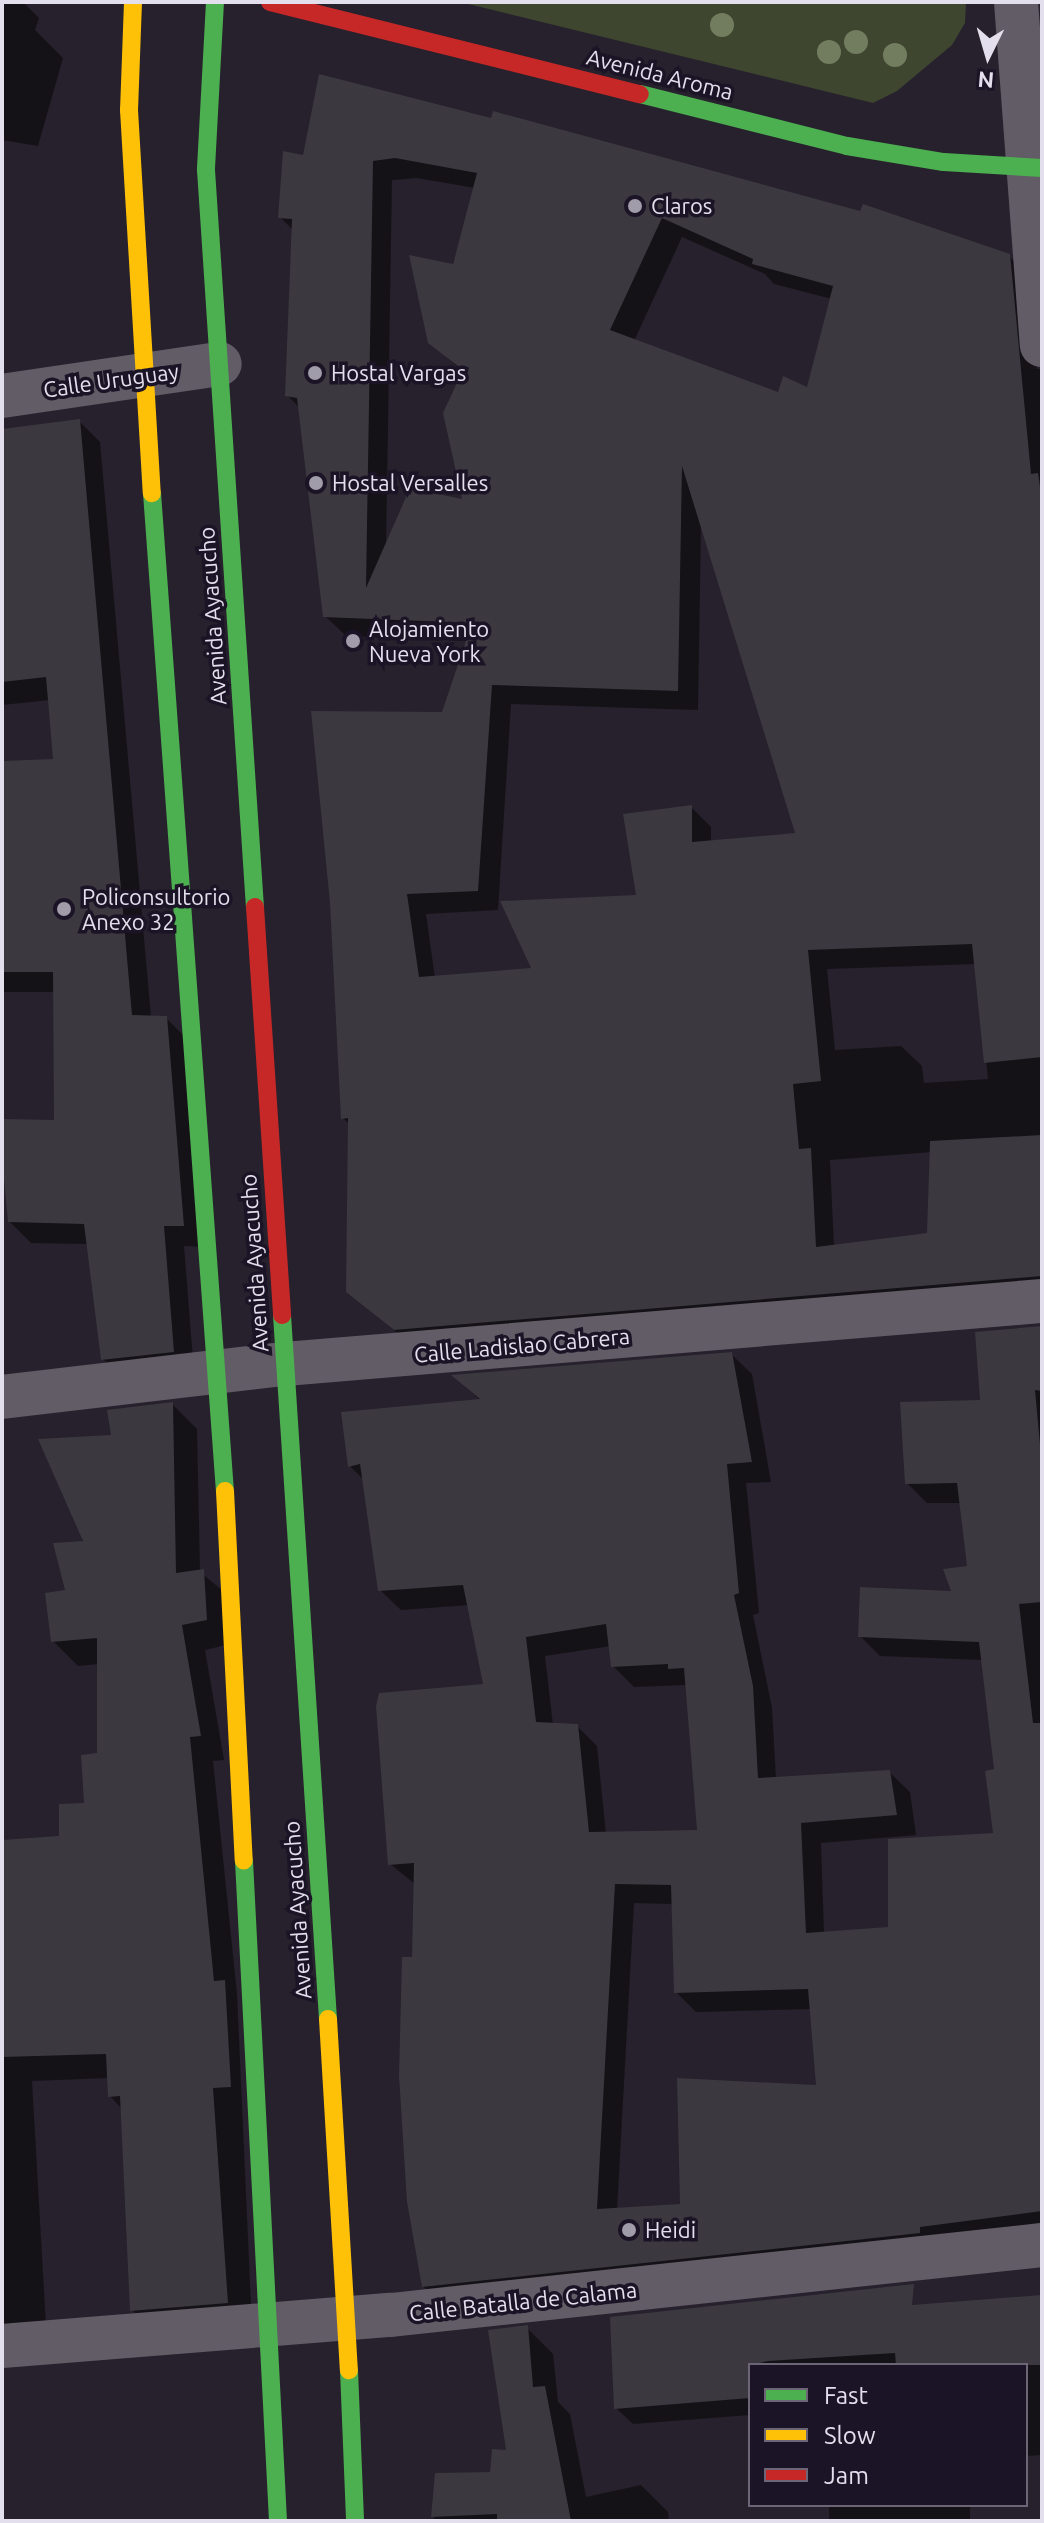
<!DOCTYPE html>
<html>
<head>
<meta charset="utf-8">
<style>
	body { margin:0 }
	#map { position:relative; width:1044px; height:2523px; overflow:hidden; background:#26212c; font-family:Ubuntu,sans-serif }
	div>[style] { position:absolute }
	.green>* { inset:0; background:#3e4630 }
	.shadow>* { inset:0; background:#0007; transform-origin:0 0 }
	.building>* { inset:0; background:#3b3840 }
	.street>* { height:44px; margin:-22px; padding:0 22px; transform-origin:22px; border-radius:22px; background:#615c66 }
	.fast>* { height:18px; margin:-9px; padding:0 9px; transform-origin:9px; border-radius:9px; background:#4caf50 }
	.slow>* { height:18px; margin:-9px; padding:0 9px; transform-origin:9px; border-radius:9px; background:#ffc107 }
	.jam>* { height:18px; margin:-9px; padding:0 9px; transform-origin:9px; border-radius:9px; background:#c62828 }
	.trees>* { width:24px; height:24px; margin:-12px; border-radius:50%; background:#727d5f }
	.dots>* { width:22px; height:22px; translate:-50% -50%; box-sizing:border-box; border:4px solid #1b1426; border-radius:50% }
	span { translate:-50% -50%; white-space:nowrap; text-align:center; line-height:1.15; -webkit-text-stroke:7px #1b1426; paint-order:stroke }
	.street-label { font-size:22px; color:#e3dfec }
	.poi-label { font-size:22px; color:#e3dfec }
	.left { translate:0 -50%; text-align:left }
	.frame { position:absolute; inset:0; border:4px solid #e3dfec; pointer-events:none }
	.legend { position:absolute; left:748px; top:2363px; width:280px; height:144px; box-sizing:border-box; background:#1b1426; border:2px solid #6b6575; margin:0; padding:10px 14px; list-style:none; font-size:24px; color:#e3dfec }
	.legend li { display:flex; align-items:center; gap:16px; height:40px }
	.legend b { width:40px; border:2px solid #6b6575 }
	.north { position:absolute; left:948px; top:16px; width:80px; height:80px; -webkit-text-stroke:6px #1b1426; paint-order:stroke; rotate:185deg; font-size:22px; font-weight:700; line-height:32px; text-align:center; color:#e3dfec }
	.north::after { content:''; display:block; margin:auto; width:28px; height:36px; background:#e3dfec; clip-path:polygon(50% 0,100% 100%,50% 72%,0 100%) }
</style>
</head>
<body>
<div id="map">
	<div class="green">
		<div style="clip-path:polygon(460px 2px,966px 2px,965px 23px,952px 45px,897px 91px,873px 103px)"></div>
	</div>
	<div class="shadow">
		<div style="clip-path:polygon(2px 2px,23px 2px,39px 18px,35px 30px,63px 58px,38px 146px,2px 140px)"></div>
		<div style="clip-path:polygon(evenodd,321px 77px,1009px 256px,1029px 276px,1037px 369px,1042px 369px,1042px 1297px,416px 1349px,348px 1291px,350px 1125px,343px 1118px,444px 714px,468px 641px,346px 636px,325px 616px,300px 408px,287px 395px,293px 230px,280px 217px,305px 158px,321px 77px,417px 178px,475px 188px,430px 342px,464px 373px,464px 501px,386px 547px,392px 180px,417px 178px,321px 77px,682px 237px,765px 274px,774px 284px,832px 299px,808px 390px,779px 394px,634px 341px,682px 237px,321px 77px,701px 523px,797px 835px,711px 842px,711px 827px,691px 807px,638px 896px,534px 970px,435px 978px,426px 914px,498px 910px,511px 704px,698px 710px,701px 523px,321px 77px,976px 964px,988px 1079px,924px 1083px,922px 1066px,901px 1046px,835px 1050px,827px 969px,976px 964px,321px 77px,932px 1152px,929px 1235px,834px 1247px,830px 1160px,932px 1152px)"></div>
		<div style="clip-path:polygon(79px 421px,100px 442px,151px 1017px,166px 1018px,187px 1039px,204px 1247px,184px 1246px,194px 1372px,124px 1380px,103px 1359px,88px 1244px,31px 1243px,10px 1222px,2px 1135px,2px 1121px,56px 1122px,55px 992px,2px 992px,2px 763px,55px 761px,50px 700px,2px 705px,2px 432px)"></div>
		<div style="clip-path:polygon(evenodd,1042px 1328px,1042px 2234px,444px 2306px,423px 2286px,415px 1884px,390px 1864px,485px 1686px,469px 1605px,401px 1610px,380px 1590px,364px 1480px,350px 1466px,480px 1400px,455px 1377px,731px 1354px,752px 1374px,771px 1482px,746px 1483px,759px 1613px,753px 1615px,772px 1708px,776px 1779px,889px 1772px,910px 1792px,916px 1835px,821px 1843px,824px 1933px,890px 1928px,996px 1834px,996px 1771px,983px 1660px,880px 1656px,860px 1636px,954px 1593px,969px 1567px,961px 1503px,927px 1503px,907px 1483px,1042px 1328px,611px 1646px,613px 1666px,634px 1687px,687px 1685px,699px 1832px,606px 1834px,597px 1746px,577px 1726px,553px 1725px,545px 1656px,611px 1646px,1042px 1328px,634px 1903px,674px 1904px,676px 1992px,696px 2012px,811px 2009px,818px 2087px,682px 2206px,617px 2210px,634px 1903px)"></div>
		<div style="clip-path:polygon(172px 1404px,197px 1429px,200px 1572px,228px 1595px,230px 1644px,205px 1650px,224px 1760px,213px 1761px,237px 1994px,252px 2327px,157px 2334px,132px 2310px,122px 2109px,110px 2096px,109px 2078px,32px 2081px,47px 2343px,2px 2353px,2px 1842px,61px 1838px,86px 1805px,100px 1755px,99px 1664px,78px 1666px,53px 1641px,113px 1436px)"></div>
		<div style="clip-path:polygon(1042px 2297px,1042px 2455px,1026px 2456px,1026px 2365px,750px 2365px,750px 2415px,633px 2424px,616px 2408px,821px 2314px)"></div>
		<div style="clip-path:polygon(527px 2328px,553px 2354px,558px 2402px,570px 2414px,586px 2497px,641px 2485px,668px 2512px,669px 2521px,434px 2521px,437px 2475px,492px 2474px,508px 2453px)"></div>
		<div style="left:829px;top:2505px;width:141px;height:16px"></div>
	</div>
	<div class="building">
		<div style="clip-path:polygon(evenodd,319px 74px,491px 118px,493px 111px,860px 211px,863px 204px,1010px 254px,1031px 474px,1038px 473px,1042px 501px,1042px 1057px,984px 1063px,972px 944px,808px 950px,821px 1081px,793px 1084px,799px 1149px,811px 1148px,816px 1247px,927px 1233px,930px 1141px,1042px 1135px,1042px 1276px,394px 1330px,346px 1292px,348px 1118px,341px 1119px,330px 903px,311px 711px,442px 712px,472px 623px,323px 617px,297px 398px,285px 396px,292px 219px,278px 218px,283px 151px,303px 155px,319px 74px,395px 158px,477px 173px,453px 264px,409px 255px,428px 343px,463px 370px,443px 413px,462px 499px,410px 488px,366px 588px,373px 161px,395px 158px,319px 74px,662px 218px,753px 259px,752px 264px,833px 286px,807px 387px,783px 376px,778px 392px,610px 330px,662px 218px,319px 74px,682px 466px,795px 833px,692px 842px,692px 805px,623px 814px,636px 895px,500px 901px,531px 968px,419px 977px,407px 894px,478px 891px,492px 685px,678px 691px,682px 466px)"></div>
		<div style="clip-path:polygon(80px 419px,132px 1015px,167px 1016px,184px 1226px,164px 1226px,174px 1352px,101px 1360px,84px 1224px,8px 1222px,2px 1157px,2px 1119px,54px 1120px,53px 972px,2px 972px,2px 761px,53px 759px,46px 677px,2px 682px,2px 429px)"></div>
		<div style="clip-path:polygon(evenodd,1042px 1326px,1042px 1391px,1035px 1390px,1042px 1466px,1042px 1602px,1019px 1604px,1033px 1723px,1042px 1723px,1042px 2211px,920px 2227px,920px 2233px,422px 2287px,407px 2202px,399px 2076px,402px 1957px,412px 1957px,414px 1863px,388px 1865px,376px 1706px,379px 1693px,483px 1684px,463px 1585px,378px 1591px,360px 1464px,348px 1467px,341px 1412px,480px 1399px,451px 1375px,732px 1352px,752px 1462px,727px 1464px,739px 1593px,734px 1595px,753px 1686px,758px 1778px,890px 1770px,897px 1815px,801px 1823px,806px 1933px,888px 1927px,888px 1839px,993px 1833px,985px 1771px,994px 1769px,979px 1642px,858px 1637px,860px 1587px,951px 1591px,943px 1569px,967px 1566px,957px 1483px,905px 1484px,900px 1402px,980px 1400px,975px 1332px,1042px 1326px,606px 1624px,611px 1667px,668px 1664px,668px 1669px,684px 1668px,697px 1830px,589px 1832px,578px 1724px,536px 1722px,526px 1637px,606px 1624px,1042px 1326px,615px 1884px,671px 1885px,674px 1993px,808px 1989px,816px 2085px,677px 2078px,680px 2204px,597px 2209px,615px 1884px)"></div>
		<div style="clip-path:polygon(173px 1402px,176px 1573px,204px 1569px,207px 1620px,182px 1625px,201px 1736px,190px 1737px,214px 1981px,225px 1980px,231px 2087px,213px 2088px,228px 2303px,130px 2311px,120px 2096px,108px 2097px,106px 2054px,2px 2057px,2px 1840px,59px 1836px,59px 1804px,84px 1803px,81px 1755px,97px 1753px,97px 1638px,51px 1642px,45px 1593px,65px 1590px,53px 1543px,83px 1541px,38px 1439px,111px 1435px,107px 1410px)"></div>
		<div style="clip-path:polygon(914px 2284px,912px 2305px,1042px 2295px,1042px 2365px,896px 2365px,895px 2353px,768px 2361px,750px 2365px,750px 2398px,614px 2409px,610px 2317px)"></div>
		<div style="clip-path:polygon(528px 2325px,533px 2387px,545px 2386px,571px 2521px,497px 2521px,497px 2514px,431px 2517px,435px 2473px,490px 2472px,492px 2449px,506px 2450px,488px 2330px)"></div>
	</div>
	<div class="street">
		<div style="left:1016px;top:2px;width:344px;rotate:85.7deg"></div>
		<div style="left:2px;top:396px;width:220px;rotate:-8.4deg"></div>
		<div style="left:2px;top:1397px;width:285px;rotate:-6.7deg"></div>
		<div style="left:285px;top:1364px;width:760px;rotate:-4.76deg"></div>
		<div style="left:2px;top:2346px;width:390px;rotate:-4.6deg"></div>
		<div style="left:391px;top:2315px;width:655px;rotate:-6.14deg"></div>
	</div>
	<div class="fast">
		<div style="left:215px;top:2px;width:168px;rotate:93.1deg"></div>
		<div style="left:206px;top:170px;width:739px;rotate:86.2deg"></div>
		<div style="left:640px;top:94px;width:213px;rotate:14.1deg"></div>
		<div style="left:847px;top:146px;width:98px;rotate:9.4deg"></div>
		<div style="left:944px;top:162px;width:98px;rotate:3.5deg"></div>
		<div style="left:152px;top:493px;width:1001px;rotate:85.82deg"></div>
		<div style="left:282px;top:1315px;width:706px;rotate:86.26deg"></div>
		<div style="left:244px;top:1861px;width:661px;rotate:87.05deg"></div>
		<div style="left:349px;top:2370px;width:151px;rotate:87.7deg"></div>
	</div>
	<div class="slow">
		<div style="left:133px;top:2px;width:108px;rotate:92.1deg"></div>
		<div style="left:129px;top:110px;width:384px;rotate:86.6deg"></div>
		<div style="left:225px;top:1491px;width:370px;rotate:87.1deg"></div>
		<div style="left:328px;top:2019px;width:352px;rotate:86.6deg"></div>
	</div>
	<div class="jam">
		<div style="left:270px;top:2px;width:381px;rotate:14deg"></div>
		<div style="left:255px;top:907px;width:409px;rotate:86.2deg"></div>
	</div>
	<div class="trees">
		<div style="left:722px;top:25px"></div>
		<div style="left:856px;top:42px"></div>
		<div style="left:829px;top:52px"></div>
		<div style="left:895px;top:55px"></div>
	</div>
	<div class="dots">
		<div style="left:635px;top:206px;background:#a19ca9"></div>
		<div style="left:315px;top:373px;background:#a19ca9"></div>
		<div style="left:316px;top:483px;background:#a19ca9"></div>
		<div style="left:353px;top:641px;background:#a19ca9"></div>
		<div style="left:64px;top:909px;background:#a19ca9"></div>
		<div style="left:629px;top:2230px;background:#a19ca9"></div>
	</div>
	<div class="street-label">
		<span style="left:660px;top:74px;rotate:14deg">Avenida Aroma</span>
		<span style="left:111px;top:380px;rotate:-8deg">Calle Uruguay</span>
		<span style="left:212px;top:616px;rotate:-94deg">Avenida Ayacucho</span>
		<span style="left:254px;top:1263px;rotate:-94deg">Avenida Ayacucho</span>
		<span style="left:522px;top:1345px;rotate:-5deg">Calle Ladislao Cabrera</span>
		<span style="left:297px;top:1910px;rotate:-94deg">Avenida Ayacucho</span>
		<span style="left:523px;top:2301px;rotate:-6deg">Calle Batalla de Calama</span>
	</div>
	<div class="poi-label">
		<span class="left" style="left:651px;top:206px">Claros</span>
		<span class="left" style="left:331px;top:373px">Hostal Vargas</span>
		<span class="left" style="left:332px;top:483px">Hostal Versalles</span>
		<span class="left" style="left:369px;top:641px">Alojamiento<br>Nueva York</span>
		<span class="left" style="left:82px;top:909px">Policonsultorio<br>Anexo 32</span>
		<span class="left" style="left:645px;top:2230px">Heidi</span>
	</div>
	<div class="frame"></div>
	<ul class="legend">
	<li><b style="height:10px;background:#4caf50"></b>Fast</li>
	<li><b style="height:10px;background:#ffc107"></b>Slow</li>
	<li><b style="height:10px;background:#c62828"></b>Jam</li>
	</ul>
	<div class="north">N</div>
</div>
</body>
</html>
